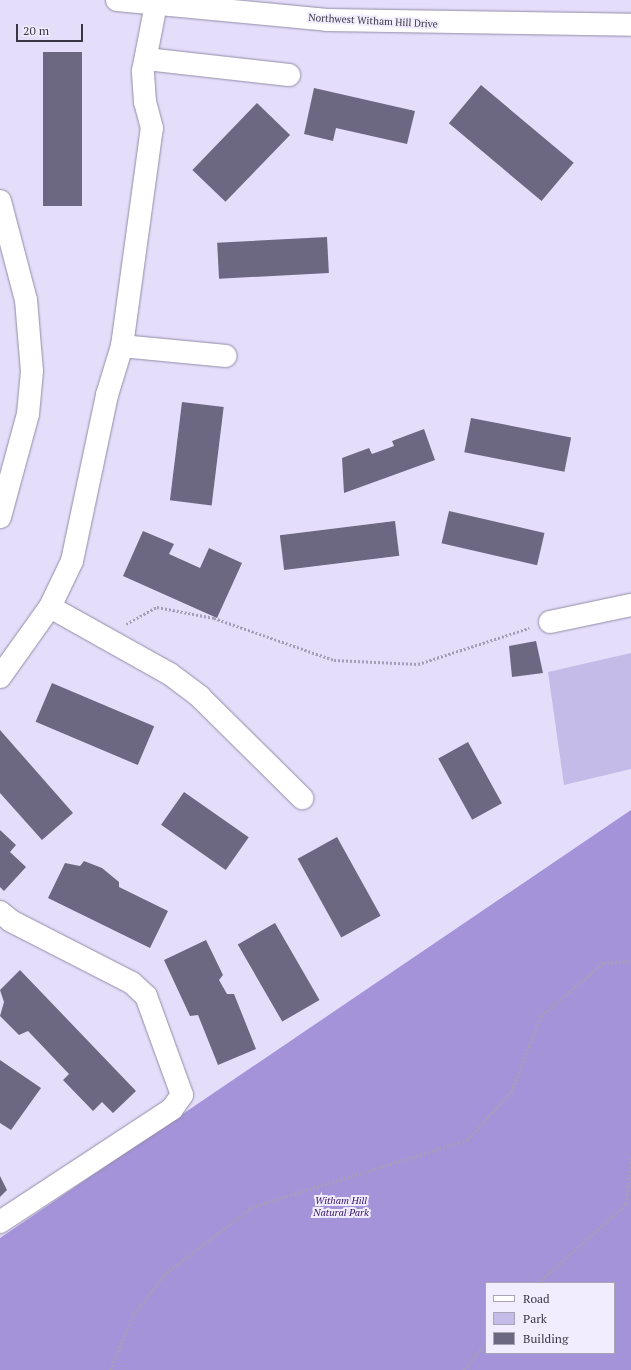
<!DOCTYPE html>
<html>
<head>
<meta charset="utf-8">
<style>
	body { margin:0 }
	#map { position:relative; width:631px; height:1370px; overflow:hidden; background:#e4defb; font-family:"PT Serif",serif }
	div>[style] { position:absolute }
	.green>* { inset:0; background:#c5bbe8 }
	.forest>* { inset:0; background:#a493d8 }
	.building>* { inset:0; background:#6d6881; transform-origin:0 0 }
	.path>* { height:2.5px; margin-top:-1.25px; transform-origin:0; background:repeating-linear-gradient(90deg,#a49fb6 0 2px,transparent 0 4px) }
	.roads { filter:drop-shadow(0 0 1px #928ca6) drop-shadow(0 0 1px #928ca6) }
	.minor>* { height:22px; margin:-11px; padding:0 11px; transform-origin:11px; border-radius:11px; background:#fff }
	span { translate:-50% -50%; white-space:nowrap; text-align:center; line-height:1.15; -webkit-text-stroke:4px #f1edff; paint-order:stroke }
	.street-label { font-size:10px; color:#3a3742 }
	.park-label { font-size:10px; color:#341364; font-style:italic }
	.legend { position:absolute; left:485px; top:1282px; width:130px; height:72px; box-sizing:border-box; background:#f1edff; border:1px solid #a8a4b3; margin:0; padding:5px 7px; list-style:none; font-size:12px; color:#3a3742 }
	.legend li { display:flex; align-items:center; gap:8px; height:20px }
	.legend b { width:20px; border:1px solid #a8a4b3 }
	.scale { position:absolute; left:16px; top:24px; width:67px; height:18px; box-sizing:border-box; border:2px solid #3a3742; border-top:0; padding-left:5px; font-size:12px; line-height:14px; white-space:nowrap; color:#3a3742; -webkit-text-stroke:3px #f1edff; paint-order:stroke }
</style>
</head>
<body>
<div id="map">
	<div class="green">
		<div style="clip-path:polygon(631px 653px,631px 769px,564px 785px,548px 672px)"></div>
	</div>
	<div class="forest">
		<div style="clip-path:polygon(evenodd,631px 810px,631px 1370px,0 1370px,0 1238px,631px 810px,486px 1283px,614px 1283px,614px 1353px,486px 1353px,486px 1283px)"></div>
	</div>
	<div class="building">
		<div style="left:43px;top:52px;width:39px;height:154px"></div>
		<div style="left:481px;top:85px;width:121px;height:50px;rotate:40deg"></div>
		<div style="clip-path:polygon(314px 88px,415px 111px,407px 144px,336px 128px,333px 141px,304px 134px)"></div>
		<div style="left:257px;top:103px;width:46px;height:93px;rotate:44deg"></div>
		<div style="left:327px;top:237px;width:36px;height:110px;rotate:87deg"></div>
		<div style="left:182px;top:402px;width:42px;height:99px;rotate:7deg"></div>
		<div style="left:471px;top:418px;width:102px;height:35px;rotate:11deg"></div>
		<div style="clip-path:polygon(424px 429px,435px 460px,344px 493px,342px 458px,369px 448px,372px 454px,394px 446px,392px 441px)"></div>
		<div style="left:449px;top:511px;width:98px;height:33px;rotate:13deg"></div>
		<div style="left:395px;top:521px;width:35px;height:116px;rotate:83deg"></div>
		<div style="clip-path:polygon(143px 531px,174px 544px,169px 554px,200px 568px,209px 548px,242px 563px,217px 618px,123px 576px)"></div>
		<div style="clip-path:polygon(536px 641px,543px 673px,512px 677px,509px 646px)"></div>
		<div style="left:52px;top:683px;width:111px;height:42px;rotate:23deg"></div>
		<div style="clip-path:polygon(0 730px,73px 813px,42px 840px,0 793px)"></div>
		<div style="left:468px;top:742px;width:70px;height:34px;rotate:61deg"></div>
		<div style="left:184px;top:792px;width:79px;height:40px;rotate:35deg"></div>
		<div style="clip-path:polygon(0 830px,16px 845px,10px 852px,26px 867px,4px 891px,0 887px)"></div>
		<div style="left:337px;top:837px;width:90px;height:45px;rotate:61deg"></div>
		<div style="clip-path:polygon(84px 861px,102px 868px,119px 882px,119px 887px,168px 911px,150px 948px,48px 898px,65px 863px,80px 866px)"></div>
		<div style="left:275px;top:923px;width:89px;height:43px;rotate:60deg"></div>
		<div style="clip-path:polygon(206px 940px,223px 975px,219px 980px,227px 994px,234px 994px,256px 1049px,218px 1065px,198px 1015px,190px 1016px,164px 960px)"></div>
		<div style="clip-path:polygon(20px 970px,136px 1091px,113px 1113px,102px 1102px,93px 1111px,63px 1080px,69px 1074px,28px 1031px,19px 1035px,0 1016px,4px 1002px,0 990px)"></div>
		<div style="clip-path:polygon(0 1060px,41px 1088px,11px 1130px,0 1123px)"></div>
		<div style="clip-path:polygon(0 1176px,7px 1190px,0 1197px)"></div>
	</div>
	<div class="path">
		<div style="left:126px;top:624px;width:35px;rotate:-29deg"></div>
		<div style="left:157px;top:607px;width:58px;rotate:10.9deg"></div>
		<div style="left:214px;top:618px;width:127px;rotate:19.3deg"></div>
		<div style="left:334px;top:660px;width:84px;rotate:2.7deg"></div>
		<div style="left:418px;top:664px;width:117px;rotate:-18deg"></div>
		<div style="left:538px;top:1283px;width:118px;rotate:-41.9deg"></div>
		<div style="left:626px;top:1204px;width:46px;rotate:-83.8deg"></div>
		<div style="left:110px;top:1370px;width:60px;rotate:-67.3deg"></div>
		<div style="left:133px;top:1315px;width:53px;rotate:-51.8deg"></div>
		<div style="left:166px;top:1273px;width:108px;rotate:-37.5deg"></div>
		<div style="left:252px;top:1207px;width:225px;rotate:-17.3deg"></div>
		<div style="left:467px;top:1140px;width:65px;rotate:-47.5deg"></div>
		<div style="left:511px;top:1092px;width:82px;rotate:-68.5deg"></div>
		<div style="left:541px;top:1016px;width:82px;rotate:-40.5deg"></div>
		<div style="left:603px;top:963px;width:28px;rotate:-4deg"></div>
		<div style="left:464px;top:1370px;width:35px;rotate:-51deg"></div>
	</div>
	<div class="roads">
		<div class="minor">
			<div style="left:117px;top:0;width:211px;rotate:5.4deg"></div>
			<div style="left:327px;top:20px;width:304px;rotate:0.9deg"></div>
			<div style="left:146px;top:59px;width:144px;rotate:6.4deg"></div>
			<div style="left:0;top:201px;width:102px;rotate:75.3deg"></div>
			<div style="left:26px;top:300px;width:71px;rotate:85.2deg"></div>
			<div style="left:32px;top:371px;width:43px;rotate:95.3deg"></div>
			<div style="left:28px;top:414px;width:107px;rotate:105.2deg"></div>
			<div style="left:122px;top:346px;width:104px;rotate:5.5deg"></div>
			<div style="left:50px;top:607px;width:137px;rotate:29.2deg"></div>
			<div style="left:170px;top:674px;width:38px;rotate:37deg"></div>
			<div style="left:200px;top:697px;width:144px;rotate:44.7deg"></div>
			<div style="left:550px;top:622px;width:83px;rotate:-11.9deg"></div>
			<div style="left:0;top:677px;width:86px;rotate:-54.5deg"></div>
			<div style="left:50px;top:607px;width:51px;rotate:-64.4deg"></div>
			<div style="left:72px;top:561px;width:170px;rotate:-78.1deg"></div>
			<div style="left:107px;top:395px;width:51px;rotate:-73deg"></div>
			<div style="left:122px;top:346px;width:220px;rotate:-82.2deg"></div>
			<div style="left:152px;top:128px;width:27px;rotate:-105deg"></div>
			<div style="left:145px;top:102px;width:31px;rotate:-94deg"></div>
			<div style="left:143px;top:71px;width:68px;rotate:-79deg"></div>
			<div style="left:0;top:912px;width:14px;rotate:39deg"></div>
			<div style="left:11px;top:921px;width:136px;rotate:27.1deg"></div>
			<div style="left:132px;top:983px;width:19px;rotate:43deg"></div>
			<div style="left:146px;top:996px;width:105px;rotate:70deg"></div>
			<div style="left:182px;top:1095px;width:17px;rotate:126deg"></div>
			<div style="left:172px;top:1109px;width:206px;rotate:146.7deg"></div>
		</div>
	</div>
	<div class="street-label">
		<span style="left:373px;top:21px;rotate:3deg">Northwest Witham Hill Drive</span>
	</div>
	<div class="park-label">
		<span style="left:341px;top:1206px">Witham Hill<br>Natural Park</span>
	</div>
	<ul class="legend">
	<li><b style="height:5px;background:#fff"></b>Road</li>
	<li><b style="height:11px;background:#c5bbe8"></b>Park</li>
	<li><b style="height:11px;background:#6d6881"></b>Building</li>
	</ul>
	<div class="scale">20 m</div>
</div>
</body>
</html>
